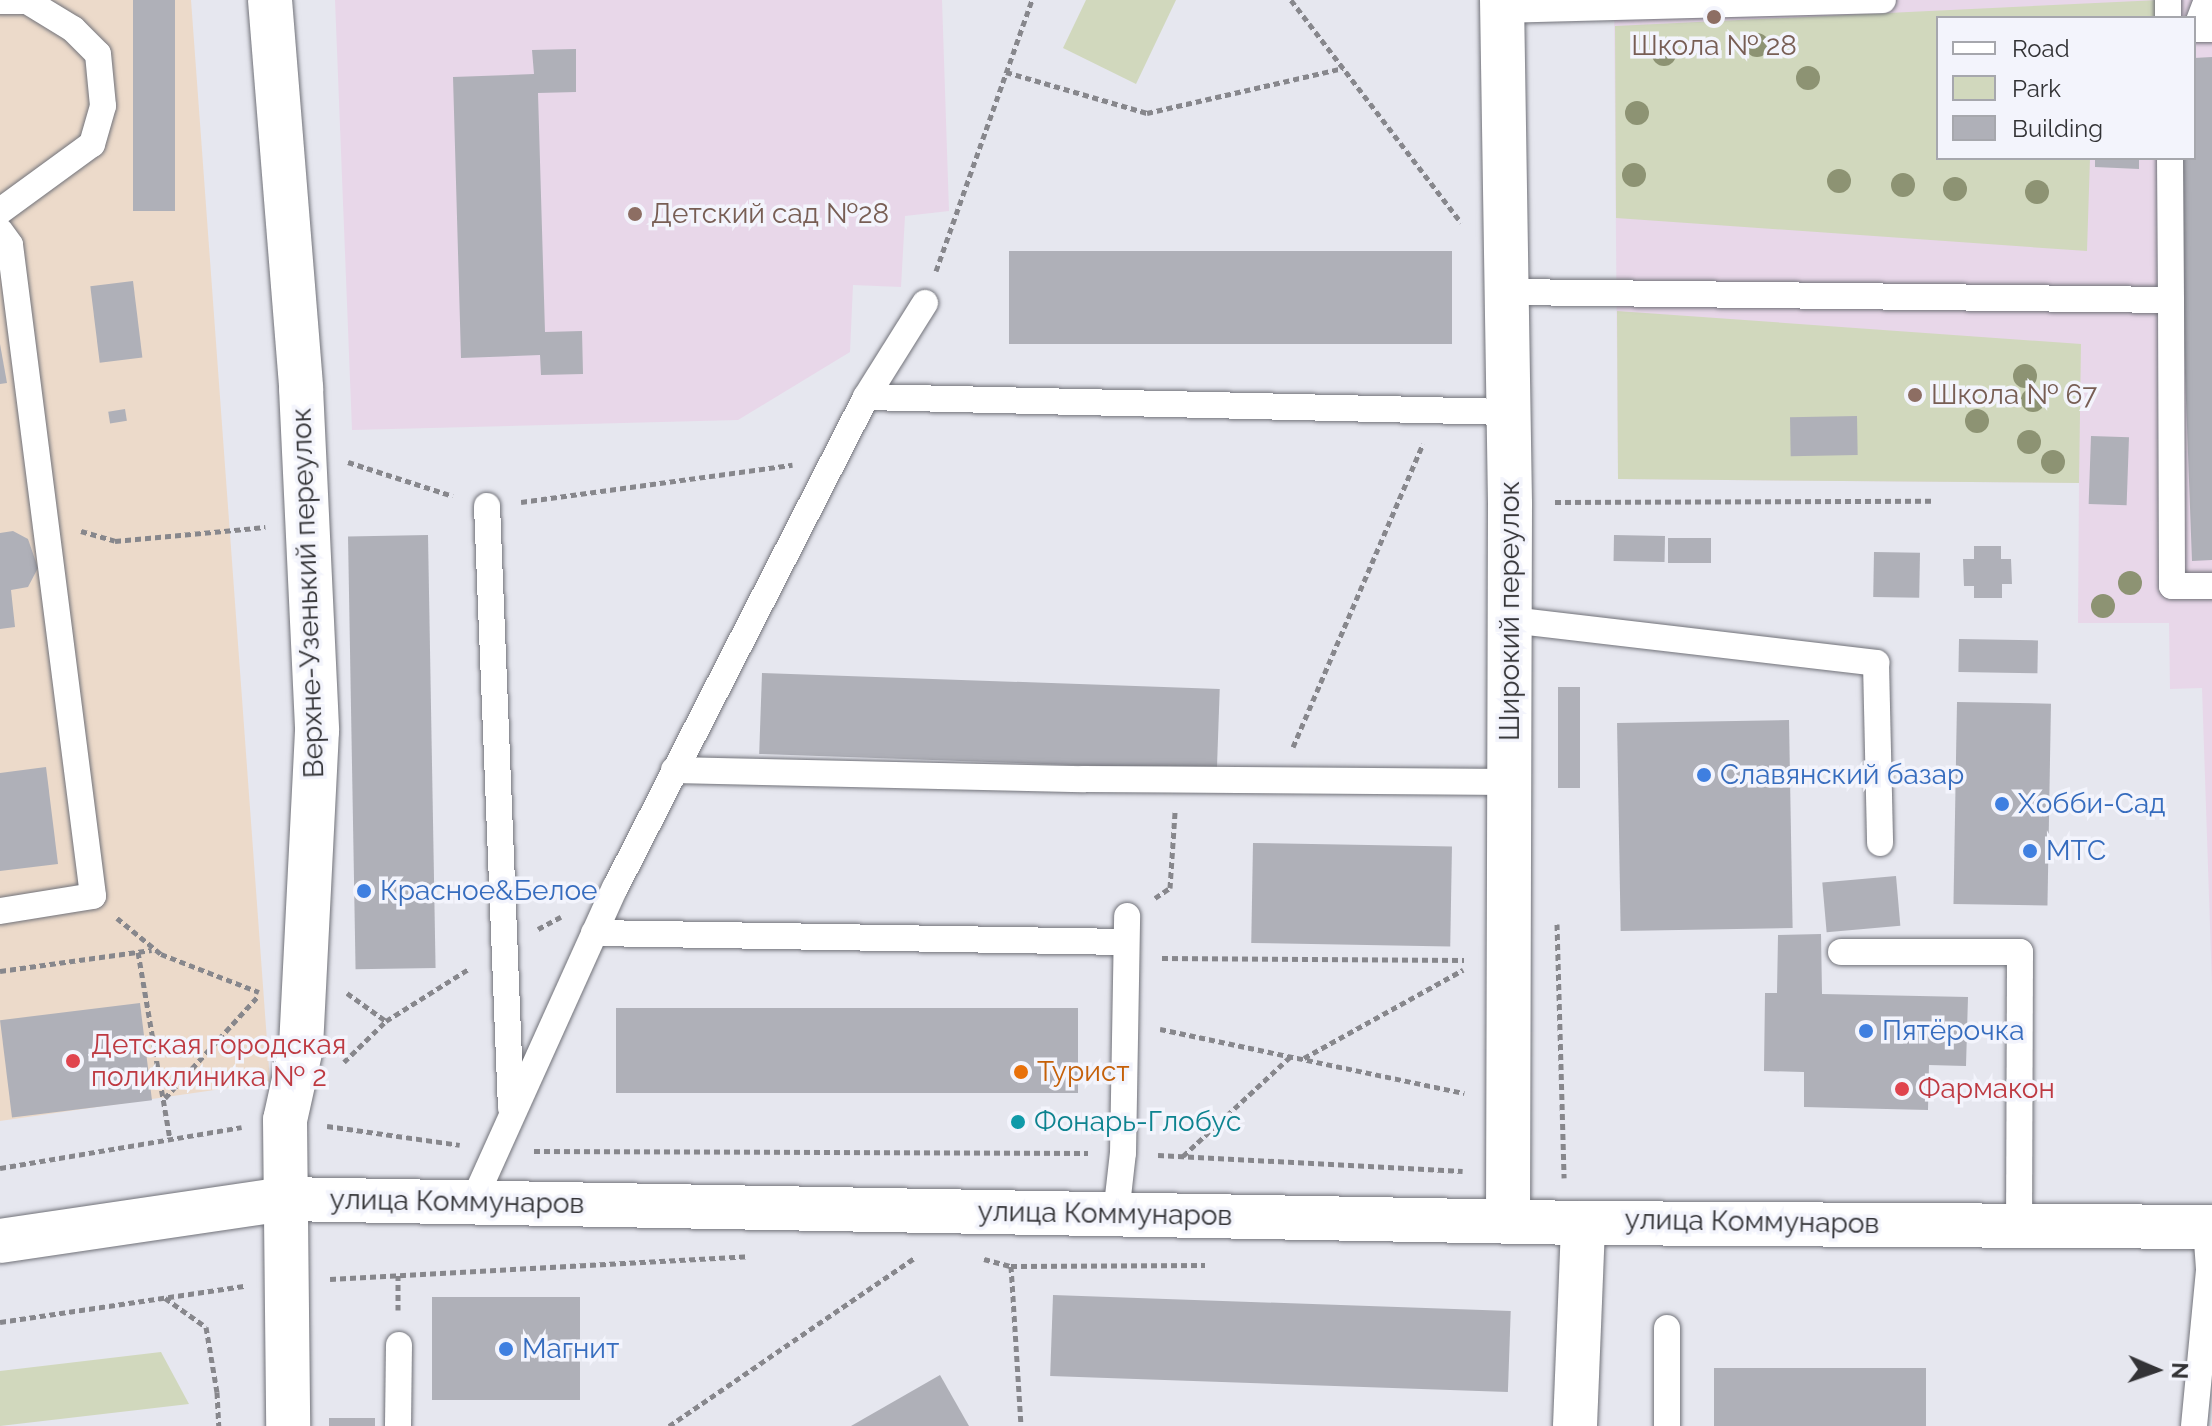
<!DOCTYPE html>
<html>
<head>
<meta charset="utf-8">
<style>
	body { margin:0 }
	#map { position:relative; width:2212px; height:1426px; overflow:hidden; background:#e6e7ef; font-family:Raleway,sans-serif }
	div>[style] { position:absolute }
	.education>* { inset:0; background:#e8d7e9 }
	.medical>* { inset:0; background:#ecdaca }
	.green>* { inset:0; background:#d1d8bd }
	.building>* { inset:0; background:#afb0b8; transform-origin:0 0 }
	.path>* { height:5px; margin-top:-2.5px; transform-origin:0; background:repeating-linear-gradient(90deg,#87878c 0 6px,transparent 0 10px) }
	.roads { filter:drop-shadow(0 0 2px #717279) drop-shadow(0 0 2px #717279) }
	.service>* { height:26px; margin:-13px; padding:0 13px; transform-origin:13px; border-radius:13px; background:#fff }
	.minor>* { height:44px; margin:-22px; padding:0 22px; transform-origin:22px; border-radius:22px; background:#fff }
	.tertiary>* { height:44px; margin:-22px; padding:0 22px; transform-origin:22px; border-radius:22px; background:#fff }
	.trees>* { width:24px; height:24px; margin:-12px; border-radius:50%; background:#8d9373 }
	.dots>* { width:22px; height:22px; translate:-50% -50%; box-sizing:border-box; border:4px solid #f3f4fc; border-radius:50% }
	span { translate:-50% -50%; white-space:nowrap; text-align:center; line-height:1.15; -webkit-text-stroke:7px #f3f4fc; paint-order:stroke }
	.education-label { font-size:28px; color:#785e54 }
	.left { translate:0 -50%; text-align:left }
	.street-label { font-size:28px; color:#333336 }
	.shop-label { font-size:28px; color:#366cbe }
	.health-label { font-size:28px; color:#be3a42 }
	.food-label { font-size:28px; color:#c56008 }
	.culture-label { font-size:28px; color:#0d838f }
	.legend { position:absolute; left:1936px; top:16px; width:260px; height:144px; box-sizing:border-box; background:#f3f4fc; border:2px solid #a6a7ad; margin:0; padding:10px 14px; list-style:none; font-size:24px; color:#333336 }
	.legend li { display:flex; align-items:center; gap:16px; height:40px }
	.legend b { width:40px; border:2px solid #a6a7ad }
	.north { position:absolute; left:2116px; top:1330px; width:80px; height:80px; -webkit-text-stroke:6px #f3f4fc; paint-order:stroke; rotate:92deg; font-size:22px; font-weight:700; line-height:32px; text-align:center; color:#333336 }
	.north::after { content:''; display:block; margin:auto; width:28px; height:36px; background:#333336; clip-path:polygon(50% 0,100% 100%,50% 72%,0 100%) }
</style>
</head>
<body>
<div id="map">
	<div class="education">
		<div style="clip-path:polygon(335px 0,942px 0,949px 211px,905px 216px,901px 287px,853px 285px,850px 352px,738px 420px,352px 430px)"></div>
		<div style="clip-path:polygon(evenodd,1614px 0,2212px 0,2212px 986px,2202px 688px,2170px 689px,2169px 623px,2078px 623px,2079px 483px,1618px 479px,1614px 0,1938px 18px,2194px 18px,2194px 158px,1938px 158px,1938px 18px)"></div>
	</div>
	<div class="medical">
		<div style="clip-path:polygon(0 0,191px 0,270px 1082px,0 1121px)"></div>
	</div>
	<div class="green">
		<div style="clip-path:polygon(1086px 0,1176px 0,1136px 84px,1063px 48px)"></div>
		<div style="clip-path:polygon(2159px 0,2160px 18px,1938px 18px,1938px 158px,2090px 158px,2087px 251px,1616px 218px,1615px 26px)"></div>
		<div style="clip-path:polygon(1617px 311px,2081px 344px,2079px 483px,1618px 479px)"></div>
		<div style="clip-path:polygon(161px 1352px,189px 1404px,0 1426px,0 1371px)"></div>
	</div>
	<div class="building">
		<div style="left:133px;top:0;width:42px;height:211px"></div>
		<div style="clip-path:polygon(576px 49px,576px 92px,538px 93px,545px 332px,582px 331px,583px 374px,541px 375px,540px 355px,461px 358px,453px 77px,534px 74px,532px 50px)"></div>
		<div style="clip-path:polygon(2212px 57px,2212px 560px,2192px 561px,2177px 158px,2194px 158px,2194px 58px)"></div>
		<div style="clip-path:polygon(2095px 158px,2139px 158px,2139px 169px,2095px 167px)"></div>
		<div style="left:1009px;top:251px;width:443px;height:93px"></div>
		<div style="left:133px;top:281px;width:77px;height:43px;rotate:83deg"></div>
		<div style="clip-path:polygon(0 344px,7px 383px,0 384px)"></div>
		<div style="left:125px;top:409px;width:12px;height:17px;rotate:81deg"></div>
		<div style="left:1857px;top:416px;width:39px;height:67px;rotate:89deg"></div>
		<div style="left:2091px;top:436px;width:38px;height:68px;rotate:2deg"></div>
		<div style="clip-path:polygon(13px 531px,28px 539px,38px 568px,28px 587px,11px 590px,15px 627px,0 629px,0 533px)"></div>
		<div style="left:428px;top:535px;width:433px;height:80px;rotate:89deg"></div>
		<div style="left:1614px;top:535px;width:51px;height:26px;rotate:1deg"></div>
		<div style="left:1668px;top:538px;width:43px;height:25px"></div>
		<div style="clip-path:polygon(1974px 546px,2001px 546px,2001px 559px,2011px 559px,2012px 584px,2002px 584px,2002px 598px,1974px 598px,1974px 586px,1964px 586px,1963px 559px,1974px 559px)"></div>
		<div style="left:1874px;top:552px;width:46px;height:45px;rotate:1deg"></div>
		<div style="left:1959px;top:639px;width:79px;height:33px;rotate:1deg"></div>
		<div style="left:762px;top:673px;width:458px;height:81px;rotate:2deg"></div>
		<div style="left:1558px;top:687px;width:22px;height:101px"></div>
		<div style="left:1957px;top:702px;width:94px;height:202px;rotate:1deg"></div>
		<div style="left:1789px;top:720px;width:208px;height:172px;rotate:89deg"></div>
		<div style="clip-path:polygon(46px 767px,58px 864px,0 871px,0 773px)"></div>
		<div style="left:1253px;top:843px;width:199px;height:100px;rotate:1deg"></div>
		<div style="left:1896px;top:876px;width:50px;height:74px;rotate:85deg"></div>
		<div style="clip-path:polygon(1821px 934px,1822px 994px,1968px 997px,1966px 1066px,1929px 1065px,1928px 1110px,1804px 1107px,1804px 1072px,1764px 1071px,1765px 993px,1777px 993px,1778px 935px)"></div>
		<div style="left:140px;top:1003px;width:98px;height:141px;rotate:83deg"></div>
		<div style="left:616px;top:1008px;width:462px;height:85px"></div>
		<div style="left:1053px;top:1295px;width:458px;height:81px;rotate:2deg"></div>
		<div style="left:432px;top:1297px;width:148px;height:103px"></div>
		<div style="left:1714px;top:1368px;width:212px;height:58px"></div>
		<div style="clip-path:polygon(940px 1375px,969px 1426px,851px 1426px)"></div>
		<div style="left:329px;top:1418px;width:46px;height:8px"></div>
	</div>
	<div class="path">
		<div style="left:1291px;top:0;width:280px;rotate:52.6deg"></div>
		<div style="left:1006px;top:72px;width:147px;rotate:16.2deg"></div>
		<div style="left:1147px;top:113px;width:201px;rotate:-12.9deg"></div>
		<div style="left:936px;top:271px;width:288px;rotate:-70.5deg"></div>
		<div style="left:348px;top:462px;width:110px;rotate:17.9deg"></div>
		<div style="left:521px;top:502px;width:274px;rotate:-7.8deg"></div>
		<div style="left:1555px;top:502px;width:380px;rotate:-0.2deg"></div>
		<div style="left:81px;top:531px;width:35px;rotate:16deg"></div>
		<div style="left:115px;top:541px;width:151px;rotate:-5.3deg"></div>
		<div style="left:1293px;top:747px;width:330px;rotate:-66.8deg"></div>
		<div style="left:1155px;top:898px;width:18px;rotate:-34deg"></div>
		<div style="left:1170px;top:888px;width:76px;rotate:-86.2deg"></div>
		<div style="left:117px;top:918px;width:57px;rotate:39.3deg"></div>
		<div style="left:161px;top:954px;width:105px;rotate:21.2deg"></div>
		<div style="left:1557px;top:924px;width:254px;rotate:88.4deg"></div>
		<div style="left:538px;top:929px;width:26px;rotate:-28deg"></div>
		<div style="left:138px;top:952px;width:190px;rotate:80.3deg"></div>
		<div style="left:1162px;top:958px;width:302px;rotate:0.4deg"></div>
		<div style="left:0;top:971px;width:153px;rotate:-7.9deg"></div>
		<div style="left:347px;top:993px;width:48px;rotate:35.7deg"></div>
		<div style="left:1160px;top:1029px;width:311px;rotate:11.9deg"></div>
		<div style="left:1304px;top:1058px;width:182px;rotate:-29deg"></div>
		<div style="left:344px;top:1062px;width:59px;rotate:-44.3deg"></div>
		<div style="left:386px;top:1021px;width:99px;rotate:-32.2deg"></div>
		<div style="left:165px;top:1098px;width:138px;rotate:-47.6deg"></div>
		<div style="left:327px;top:1126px;width:134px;rotate:8.1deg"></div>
		<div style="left:534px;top:1151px;width:554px;rotate:0.21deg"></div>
		<div style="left:1158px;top:1155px;width:305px;rotate:3deg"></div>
		<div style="left:1183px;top:1156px;width:146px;rotate:-42.8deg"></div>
		<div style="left:0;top:1168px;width:245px;rotate:-9.6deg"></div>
		<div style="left:984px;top:1259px;width:28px;rotate:15deg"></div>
		<div style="left:1011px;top:1266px;width:194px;rotate:-0.3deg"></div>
		<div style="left:1011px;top:1266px;width:160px;rotate:86.4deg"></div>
		<div style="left:398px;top:1275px;width:35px;rotate:90deg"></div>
		<div style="left:330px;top:1279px;width:419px;rotate:-3.1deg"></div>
		<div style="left:165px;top:1298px;width:50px;rotate:35.3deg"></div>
		<div style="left:206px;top:1327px;width:66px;rotate:80.4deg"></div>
		<div style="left:217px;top:1392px;width:34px;rotate:87deg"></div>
		<div style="left:0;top:1322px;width:248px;rotate:-8.4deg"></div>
		<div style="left:669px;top:1426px;width:299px;rotate:-34.4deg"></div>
	</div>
	<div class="roads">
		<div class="service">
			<div style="left:2168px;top:0;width:18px;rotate:90deg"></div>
			<div style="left:2207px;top:0;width:31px;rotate:111deg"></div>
			<div style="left:2196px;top:29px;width:16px"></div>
			<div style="left:0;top:1px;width:27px"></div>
			<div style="left:27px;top:1px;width:54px;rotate:31.3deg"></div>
			<div style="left:73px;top:29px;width:35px;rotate:45deg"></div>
			<div style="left:98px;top:54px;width:52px;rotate:84.5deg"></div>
			<div style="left:103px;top:106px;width:40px;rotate:106deg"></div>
			<div style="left:92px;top:144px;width:114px;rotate:143.9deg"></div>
			<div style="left:1502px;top:10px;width:381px;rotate:-1.5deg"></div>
			<div style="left:0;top:231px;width:17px;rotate:54deg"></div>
			<div style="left:10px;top:245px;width:656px;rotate:82.73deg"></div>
			<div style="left:93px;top:896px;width:94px;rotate:170.8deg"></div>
			<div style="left:1508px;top:292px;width:663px;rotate:0.69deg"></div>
			<div style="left:2171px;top:300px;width:142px;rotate:-90.4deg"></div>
			<div style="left:2171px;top:300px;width:286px;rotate:89.8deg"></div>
			<div style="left:2172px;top:586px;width:40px"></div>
			<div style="left:866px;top:397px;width:643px;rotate:1.34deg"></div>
			<div style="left:487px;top:506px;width:602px;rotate:87.72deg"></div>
			<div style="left:1511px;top:620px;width:368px;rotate:6.7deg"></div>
			<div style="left:1876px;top:663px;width:180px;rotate:88.7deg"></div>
			<div style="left:674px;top:770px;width:409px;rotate:1.3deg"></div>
			<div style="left:1083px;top:779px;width:427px;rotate:0.4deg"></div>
			<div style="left:594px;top:933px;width:531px;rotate:0.97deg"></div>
			<div style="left:1841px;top:952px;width:179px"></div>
			<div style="left:2020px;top:952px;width:273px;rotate:90.2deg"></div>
			<div style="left:473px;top:1202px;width:345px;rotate:-65.7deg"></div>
			<div style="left:615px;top:888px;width:551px;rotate:-62.92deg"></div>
			<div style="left:866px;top:397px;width:111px;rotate:-57.9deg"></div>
			<div style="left:1116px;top:1214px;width:61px;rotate:-83.5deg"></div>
			<div style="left:1123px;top:1153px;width:237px;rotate:-89deg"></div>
			<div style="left:1667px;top:1328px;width:98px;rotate:90deg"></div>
			<div style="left:398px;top:1426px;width:81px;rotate:-89.3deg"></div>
			<div style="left:2194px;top:1426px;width:158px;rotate:-84.5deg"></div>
			<div style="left:2209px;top:1269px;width:42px;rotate:-94.1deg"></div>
		</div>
		<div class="minor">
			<div style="left:270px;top:0;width:389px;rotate:85.4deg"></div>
			<div style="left:301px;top:388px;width:343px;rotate:87.3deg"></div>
			<div style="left:317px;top:731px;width:317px;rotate:92.9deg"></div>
			<div style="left:301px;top:1048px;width:74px;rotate:102.5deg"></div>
			<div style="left:285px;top:1120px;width:306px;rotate:89.4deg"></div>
			<div style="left:1575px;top:1426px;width:203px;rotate:-87.7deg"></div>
		</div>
		<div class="tertiary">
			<div style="left:1502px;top:0;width:504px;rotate:89.09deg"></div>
			<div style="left:1510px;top:504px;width:717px;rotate:90.16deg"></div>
			<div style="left:0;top:1241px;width:288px;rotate:-8.4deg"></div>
			<div style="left:285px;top:1199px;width:1298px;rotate:1.06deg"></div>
			<div style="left:1583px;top:1223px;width:629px;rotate:0.36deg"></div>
		</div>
	</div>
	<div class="trees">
		<div style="left:1757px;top:45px"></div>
		<div style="left:1664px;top:54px"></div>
		<div style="left:1808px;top:78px"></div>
		<div style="left:1637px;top:113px"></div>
		<div style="left:1634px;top:175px"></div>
		<div style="left:1839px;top:181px"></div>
		<div style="left:1903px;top:185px"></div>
		<div style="left:1955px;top:189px"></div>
		<div style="left:2037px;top:192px"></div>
		<div style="left:2025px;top:376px"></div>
		<div style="left:2033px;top:400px"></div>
		<div style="left:1977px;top:421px"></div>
		<div style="left:2029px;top:442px"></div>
		<div style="left:2053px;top:462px"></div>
		<div style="left:2130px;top:583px"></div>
		<div style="left:2103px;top:606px"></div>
	</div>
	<div class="dots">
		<div style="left:1714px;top:17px;background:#8d6e63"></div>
		<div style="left:635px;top:214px;background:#8d6e63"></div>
		<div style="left:1915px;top:395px;background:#8d6e63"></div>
		<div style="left:1704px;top:775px;background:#3f7fe0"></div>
		<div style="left:2002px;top:804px;background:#3f7fe0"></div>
		<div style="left:2030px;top:851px;background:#3f7fe0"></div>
		<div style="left:364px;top:891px;background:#3f7fe0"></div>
		<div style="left:1866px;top:1031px;background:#3f7fe0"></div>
		<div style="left:73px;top:1061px;background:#e0444e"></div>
		<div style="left:1021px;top:1072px;background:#e8710a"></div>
		<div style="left:1902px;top:1089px;background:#e0444e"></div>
		<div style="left:1018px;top:1122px;background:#0f9aa8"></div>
		<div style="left:506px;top:1349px;background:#3f7fe0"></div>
	</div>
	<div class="education-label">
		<span style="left:1714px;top:46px">Школа № 28</span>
		<span class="left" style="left:651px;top:214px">Детский сад №28</span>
		<span class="left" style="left:1931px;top:395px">Школа № 67</span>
	</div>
	<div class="street-label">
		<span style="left:308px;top:593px;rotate:-92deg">Верхне-Узенький переулок</span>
		<span style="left:1510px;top:611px;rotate:-90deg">Широкий переулок</span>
		<span style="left:457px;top:1202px;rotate:1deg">улица Коммунаров</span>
		<span style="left:1105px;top:1214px;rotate:1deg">улица Коммунаров</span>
		<span style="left:1752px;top:1222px;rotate:1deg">улица Коммунаров</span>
	</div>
	<div class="shop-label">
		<span class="left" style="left:1720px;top:775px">Славянский базар</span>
		<span class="left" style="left:2018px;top:804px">Хобби-Сад</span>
		<span class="left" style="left:2046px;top:851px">МТС</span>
		<span class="left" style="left:380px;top:891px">Красное&amp;Белое</span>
		<span class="left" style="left:1882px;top:1031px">Пятёрочка</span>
		<span class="left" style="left:522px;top:1349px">Магнит</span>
	</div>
	<div class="health-label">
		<span class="left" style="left:91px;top:1061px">Детская городская<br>поликлиника № 2</span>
		<span class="left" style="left:1918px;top:1089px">Фармакон</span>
	</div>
	<div class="food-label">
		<span class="left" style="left:1037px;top:1072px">Турист</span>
	</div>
	<div class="culture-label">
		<span class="left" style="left:1034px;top:1122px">Фонарь-Глобус</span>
	</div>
	<ul class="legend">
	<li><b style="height:10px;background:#fff"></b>Road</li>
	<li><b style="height:22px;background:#d1d8bd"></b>Park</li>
	<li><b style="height:22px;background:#afb0b8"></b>Building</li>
	</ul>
	<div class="north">N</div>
</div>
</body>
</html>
